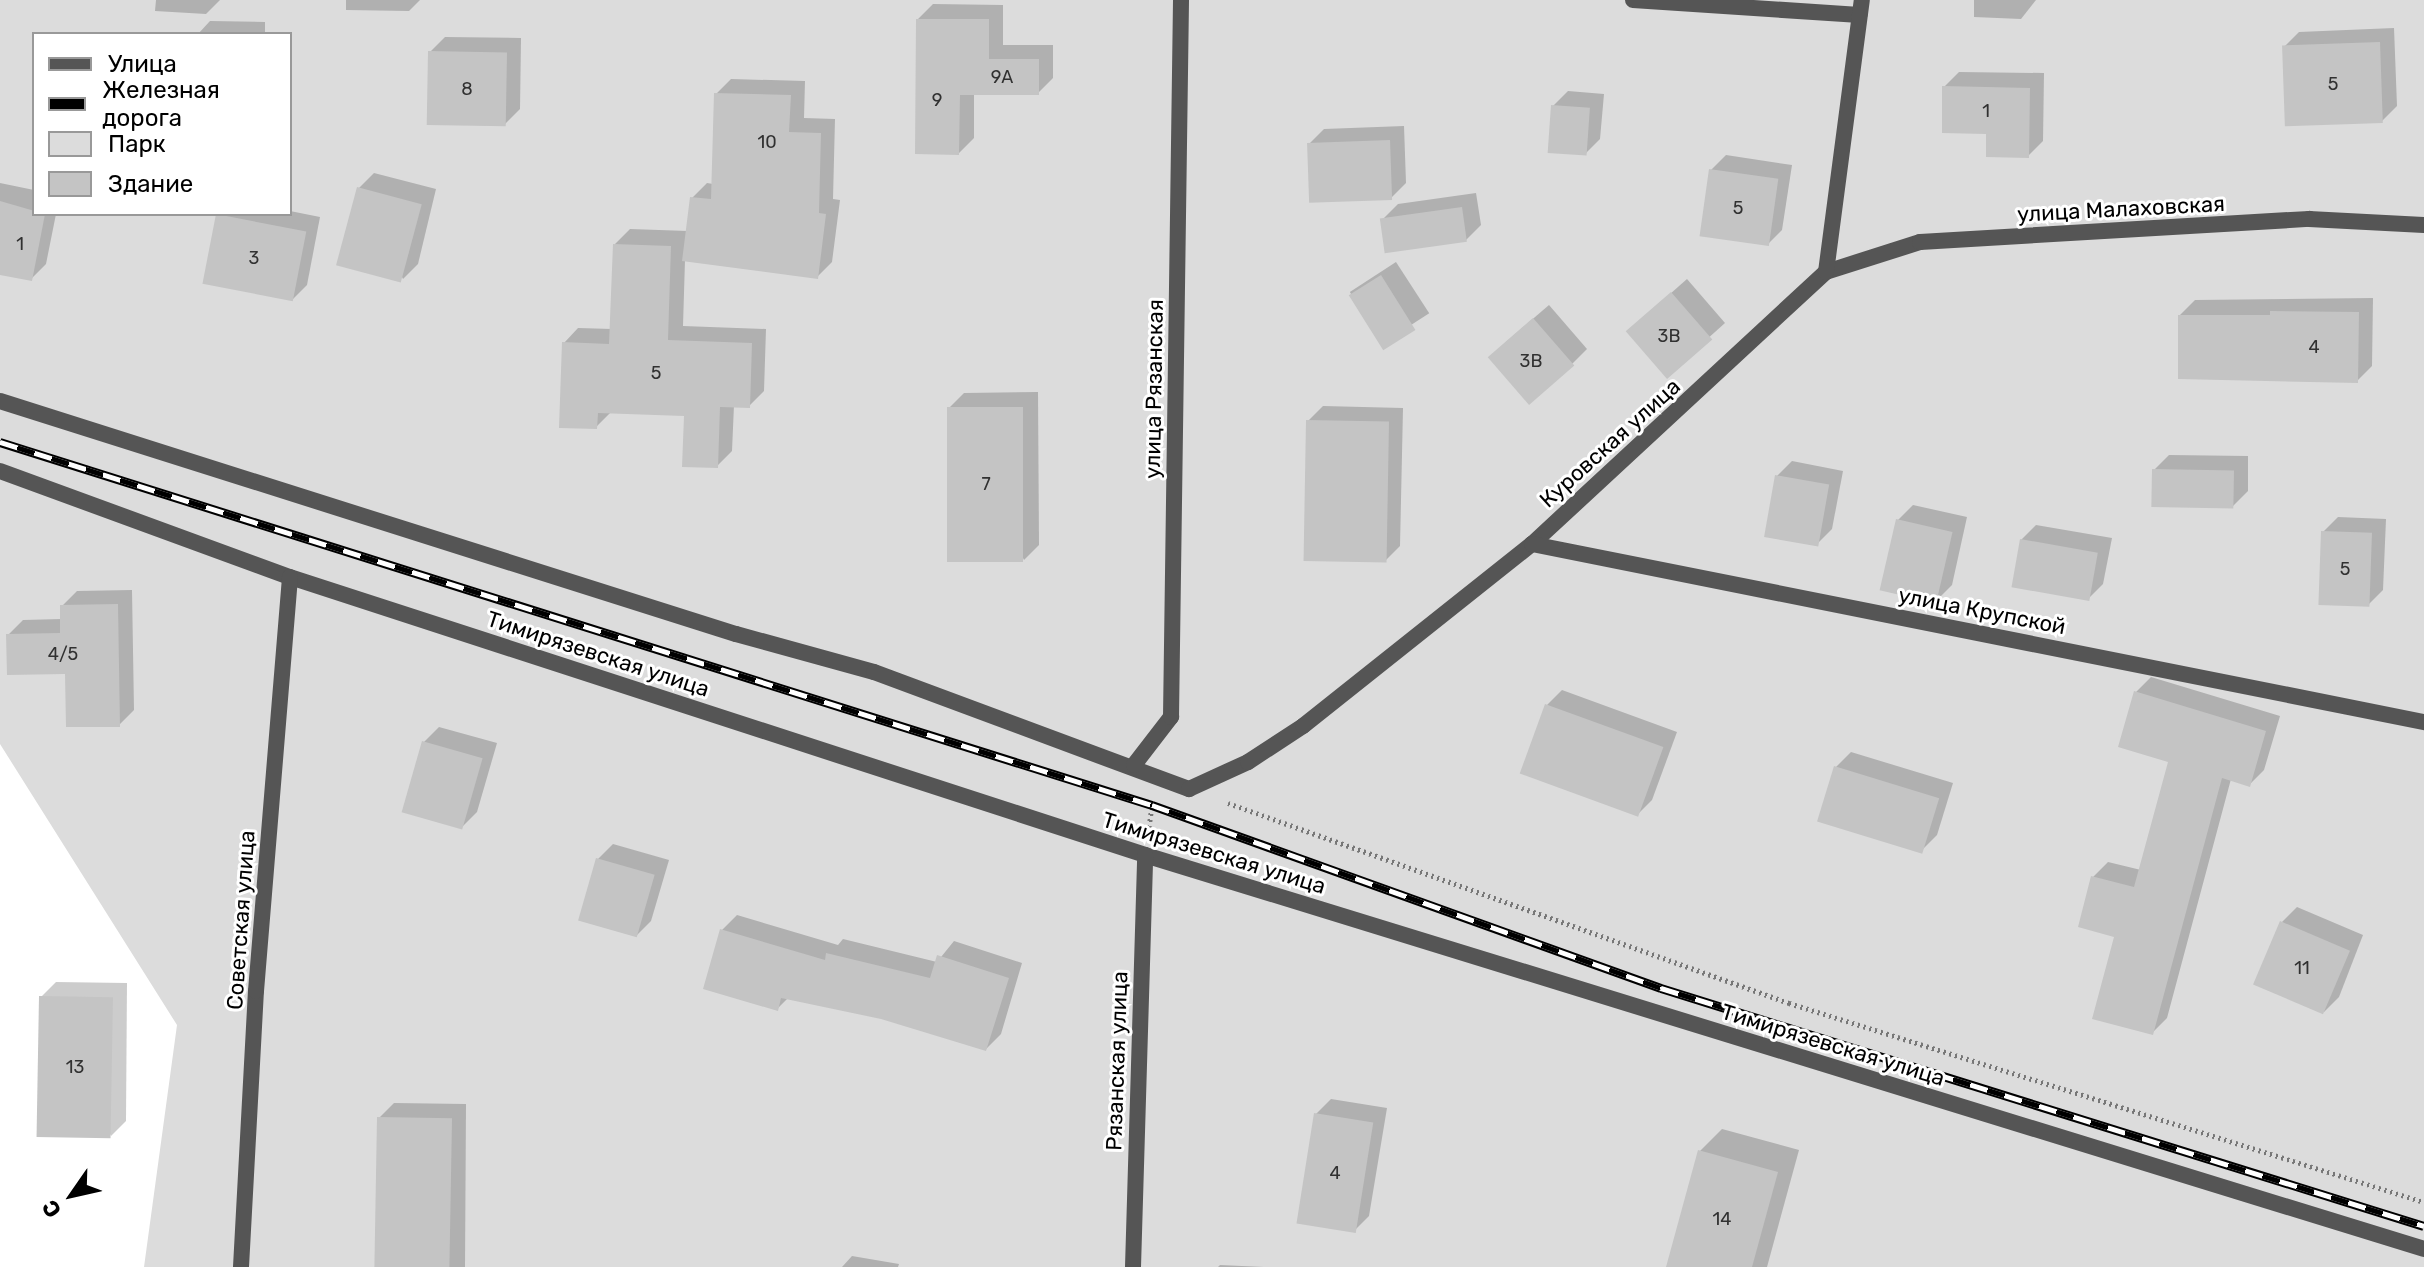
<!DOCTYPE html>
<html>
<head>
<meta charset="utf-8">
<style>
	body { margin:0 }
	#map { position:relative; width:2424px; height:1267px; overflow:hidden; background:#fff; font-family:Rubik,sans-serif }
	div>[style] { position:absolute }
	.green>* { inset:0; background:#dcdcdc }
	.shadow>* { inset:0; background:#0003; transform-origin:0 0 }
	.building>* { inset:0; background:#c4c4c4; transform-origin:0 0 }
	.path>* { height:5px; margin-top:-2.5px; transform-origin:0; background:repeating-linear-gradient(90deg,#777 0 2px,transparent 0 6px) }
	.minor>* { height:16px; margin:-8px; padding:0 8px; transform-origin:8px; border-radius:8px; background:#555 }
	.rail>* { height:9px; margin-top:-4.5px; transform-origin:0; background:repeating-linear-gradient(90deg,#fff 0 18px,#000 0 36px); box-sizing:border-box; border-block:2px solid #000 }
	span { translate:-50% -50%; white-space:nowrap; text-align:center; line-height:1.15; -webkit-text-stroke:6px #fff; paint-order:stroke }
	.number-label { font-size:18px; color:#313131 }
	.number-label span { -webkit-text-stroke-width:0 }
	.street-label { font-size:22px; color:#000 }
	.legend { position:absolute; left:32px; top:32px; width:260px; height:184px; box-sizing:border-box; background:#fff; border:2px solid #999; margin:0; padding:10px 14px; list-style:none; font-size:24px; color:#000 }
	.legend li { display:flex; align-items:center; gap:16px; height:40px }
	.legend b { width:40px; border:2px solid #999 }
	.north { position:absolute; left:32px; top:1155px; width:80px; height:80px; -webkit-text-stroke:6px #fff; paint-order:stroke; rotate:236deg; font-size:22px; font-weight:700; line-height:32px; text-align:center; color:#000 }
	.north::after { content:''; display:block; margin:auto; width:28px; height:36px; background:#000; clip-path:polygon(50% 0,100% 100%,50% 72%,0 100%) }
</style>
</head>
<body>
<div id="map">
	<div class="green">
		<div style="clip-path:polygon(evenodd,0 0,2424px 0,2424px 1267px,144px 1267px,177px 1025px,0 744px,0 0,34px 34px,290px 34px,290px 214px,34px 214px,34px 34px)"></div>
	</div>
	<div class="shadow">
		<div style="clip-path:polygon(156px 0,220px 0,206px 14px,155px 11px)"></div>
		<div style="clip-path:polygon(346px 0,420px 0,409px 11px,346px 10px)"></div>
		<div style="clip-path:polygon(1974px 0,2036px 0,2021px 19px,1974px 17px)"></div>
		<div style="clip-path:polygon(933px 4px,1003px 5px,1003px 45px,1053px 45px,1053px 78px,1038px 93px,974px 93px,974px 138px,959px 153px,918px 19px)"></div>
		<div style="clip-path:polygon(210px 21px,265px 22px,265px 34px,198px 34px)"></div>
		<div style="clip-path:polygon(2394px 28px,2397px 106px,2382px 121px,2284px 47px,2299px 32px)"></div>
		<div style="clip-path:polygon(445px 37px,521px 38px,520px 109px,505px 124px,430px 52px)"></div>
		<div style="clip-path:polygon(1959px 72px,2044px 73px,2043px 141px,2028px 156px,1988px 132px,1944px 87px)"></div>
		<div style="clip-path:polygon(731px 79px,805px 81px,804px 118px,835px 119px,833px 199px,840px 200px,832px 262px,817px 277px,685px 260px,683px 326px,766px 329px,764px 391px,749px 406px,734px 405px,732px 451px,717px 466px,686px 414px,611px 412px,596px 427px,564px 343px,578px 328px,612px 329px,615px 244px,630px 229px,688px 231px,692px 198px,707px 183px,713px 184px,716px 94px)"></div>
		<div style="clip-path:polygon(1568px 91px,1604px 94px,1600px 139px,1585px 154px,1553px 106px)"></div>
		<div style="clip-path:polygon(1404px 126px,1406px 183px,1391px 198px,1309px 144px,1324px 129px)"></div>
		<div style="clip-path:polygon(1726px 155px,1792px 165px,1782px 230px,1767px 245px,1711px 170px)"></div>
		<div style="clip-path:polygon(374px 173px,436px 189px,418px 264px,403px 279px,359px 188px)"></div>
		<div style="clip-path:polygon(0 183px,34px 190px,34px 214px,56px 214px,46px 264px,31px 279px,0 273px)"></div>
		<div style="clip-path:polygon(1476px 193px,1481px 225px,1466px 240px,1383px 219px,1398px 204px)"></div>
		<div style="clip-path:polygon(290px 211px,320px 217px,307px 285px,292px 300px,204px 282px,218px 214px)"></div>
		<div style="left:1396px;top:262px;width:61px;height:55px;rotate:57deg"></div>
		<div style="clip-path:polygon(1687px 279px,1725px 323px,1666px 376px,1644px 317px)"></div>
		<div style="clip-path:polygon(2373px 298px,2372px 366px,2357px 381px,2180px 315px,2195px 300px)"></div>
		<div style="clip-path:polygon(1549px 305px,1587px 349px,1572px 364px,1505px 343px)"></div>
		<div style="clip-path:polygon(1038px 392px,1039px 545px,1024px 560px,949px 408px,964px 393px)"></div>
		<div style="clip-path:polygon(1323px 406px,1403px 408px,1400px 546px,1385px 561px,1308px 421px)"></div>
		<div style="clip-path:polygon(2169px 455px,2248px 456px,2248px 491px,2233px 506px,2154px 470px)"></div>
		<div style="clip-path:polygon(1792px 461px,1843px 471px,1832px 529px,1817px 544px,1777px 476px)"></div>
		<div style="clip-path:polygon(1913px 505px,1967px 517px,1952px 585px,1937px 600px,1898px 520px)"></div>
		<div style="clip-path:polygon(2338px 517px,2386px 519px,2383px 590px,2368px 605px,2323px 532px)"></div>
		<div style="clip-path:polygon(2036px 525px,2112px 538px,2103px 584px,2088px 599px,2021px 540px)"></div>
		<div style="clip-path:polygon(132px 590px,134px 710px,119px 725px,67px 672px,8px 635px,23px 620px,62px 619px,62px 606px,77px 591px)"></div>
		<div style="clip-path:polygon(2151px 677px,2280px 716px,2264px 770px,2249px 785px,2231px 779px,2167px 1018px,2152px 1033px,2093px 877px,2108px 862px,2141px 870px,2170px 761px,2136px 692px)"></div>
		<div style="clip-path:polygon(1562px 690px,1677px 732px,1652px 800px,1637px 815px,1547px 705px)"></div>
		<div style="clip-path:polygon(439px 727px,497px 743px,477px 812px,462px 827px,405px 810px,424px 742px)"></div>
		<div style="clip-path:polygon(1851px 752px,1953px 783px,1937px 835px,1922px 850px,1836px 767px)"></div>
		<div style="clip-path:polygon(613px 844px,669px 860px,651px 921px,636px 936px,598px 859px)"></div>
		<div style="clip-path:polygon(2297px 907px,2363px 935px,2339px 997px,2324px 1012px,2282px 922px)"></div>
		<div style="clip-path:polygon(737px 915px,838px 945px,843px 939px,937px 962px,954px 941px,1022px 963px,1001px 1034px,986px 1049px,881px 1017px,789px 997px,777px 1009px,722px 930px)"></div>
		<div style="clip-path:polygon(56px 982px,127px 983px,126px 1121px,111px 1136px,41px 997px)"></div>
		<div style="clip-path:polygon(1331px 1099px,1387px 1108px,1369px 1216px,1354px 1231px,1316px 1114px)"></div>
		<div style="clip-path:polygon(394px 1103px,466px 1104px,465px 1267px,378px 1267px,379px 1118px)"></div>
		<div style="clip-path:polygon(1722px 1129px,1799px 1150px,1767px 1267px,1668px 1267px,1700px 1151px)"></div>
		<div style="clip-path:polygon(852px 1256px,899px 1264px,898px 1267px,842px 1267px)"></div>
		<div style="clip-path:polygon(1220px 1265px,1264px 1267px,1218px 1267px)"></div>
	</div>
	<div class="building">
		<div style="clip-path:polygon(916px 19px,989px 19px,989px 59px,1039px 59px,1039px 95px,960px 95px,959px 155px,915px 154px)"></div>
		<div style="left:2380px;top:42px;width:81px;height:98px;rotate:88deg"></div>
		<div style="left:428px;top:51px;width:79px;height:74px;rotate:1deg"></div>
		<div style="clip-path:polygon(1942px 86px,2030px 88px,2029px 158px,1986px 157px,1986px 134px,1942px 133px)"></div>
		<div style="clip-path:polygon(714px 93px,791px 95px,789px 132px,821px 133px,819px 213px,826px 214px,818px 279px,682px 261px,690px 197px,711px 199px)"></div>
		<div style="left:1551px;top:105px;width:39px;height:48px;rotate:4deg"></div>
		<div style="left:1390px;top:140px;width:60px;height:83px;rotate:88deg"></div>
		<div style="left:1709px;top:169px;width:70px;height:68px;rotate:8deg"></div>
		<div style="left:357px;top:187px;width:67px;height:81px;rotate:15deg"></div>
		<div style="clip-path:polygon(0 201px,45px 214px,32px 281px,0 275px)"></div>
		<div style="left:1462px;top:207px;width:35px;height:83px;rotate:82deg"></div>
		<div style="left:216px;top:214px;width:92px;height:71px;rotate:11deg"></div>
		<div style="clip-path:polygon(613px 244px,671px 246px,668px 340px,752px 343px,750px 408px,720px 407px,718px 468px,682px 467px,684px 416px,598px 413px,597px 429px,559px 428px,562px 342px,609px 344px)"></div>
		<div style="left:1381px;top:275px;width:65px;height:38px;rotate:58deg"></div>
		<div style="left:1671px;top:292px;width:63px;height:60px;rotate:49deg"></div>
		<div style="clip-path:polygon(2270px 311px,2359px 312px,2358px 383px,2178px 379px,2178px 315px,2270px 315px)"></div>
		<div style="left:1533px;top:318px;width:63px;height:60px;rotate:49deg"></div>
		<div style="left:947px;top:407px;width:76px;height:155px"></div>
		<div style="left:1306px;top:420px;width:83px;height:141px;rotate:1deg"></div>
		<div style="left:2152px;top:469px;width:82px;height:38px;rotate:1deg"></div>
		<div style="left:1775px;top:475px;width:55px;height:63px;rotate:10deg"></div>
		<div style="left:1896px;top:519px;width:58px;height:73px;rotate:13deg"></div>
		<div style="left:2321px;top:531px;width:51px;height:74px;rotate:2deg"></div>
		<div style="left:2020px;top:539px;width:79px;height:49px;rotate:10deg"></div>
		<div style="clip-path:polygon(118px 604px,120px 727px,66px 727px,65px 674px,7px 675px,6px 634px,60px 633px,60px 605px)"></div>
		<div style="clip-path:polygon(2134px 691px,2266px 731px,2250px 787px,2222px 778px,2153px 1035px,2092px 1019px,2114px 937px,2078px 927px,2091px 876px,2134px 887px,2168px 762px,2118px 747px)"></div>
		<div style="left:1545px;top:704px;width:126px;height:74px;rotate:20deg"></div>
		<div style="left:422px;top:741px;width:63px;height:74px;rotate:16deg"></div>
		<div style="left:1834px;top:766px;width:110px;height:58px;rotate:17deg"></div>
		<div style="left:596px;top:858px;width:61px;height:65px;rotate:16deg"></div>
		<div style="left:2280px;top:921px;width:76px;height:69px;rotate:23deg"></div>
		<div style="clip-path:polygon(720px 929px,825px 960px,826px 953px,930px 978px,937px 955px,1009px 978px,986px 1051px,881px 1019px,781px 998px,778px 1011px,703px 989px)"></div>
		<div style="left:39px;top:996px;width:74px;height:141px;rotate:1deg"></div>
		<div style="left:1314px;top:1113px;width:60px;height:112px;rotate:9deg"></div>
		<div style="left:377px;top:1117px;width:75px;height:150px;rotate:1deg"></div>
		<div style="clip-path:polygon(1698px 1150px,1778px 1172px,1752px 1267px,1666px 1267px)"></div>
	</div>
	<div class="path">
		<div style="left:1228px;top:803px;width:596px;rotate:19.62deg"></div>
		<div style="left:1789px;top:1003px;width:665px;rotate:17.4deg"></div>
		<div style="left:1149px;top:827px;width:22px;rotate:-82deg"></div>
	</div>
	<div class="minor">
		<div style="left:1633px;top:0;width:227px;rotate:3.8deg"></div>
		<div style="left:1826px;top:272px;width:99px;rotate:-17.7deg"></div>
		<div style="left:1920px;top:242px;width:390px;rotate:-3.4deg"></div>
		<div style="left:2309px;top:219px;width:115px;rotate:3deg"></div>
		<div style="left:0;top:401px;width:772px;rotate:17.57deg"></div>
		<div style="left:736px;top:634px;width:143px;rotate:15.4deg"></div>
		<div style="left:874px;top:672px;width:336px;rotate:20.4deg"></div>
		<div style="left:1189px;top:789px;width:65px;rotate:-24.6deg"></div>
		<div style="left:1248px;top:762px;width:66px;rotate:-33.2deg"></div>
		<div style="left:1303px;top:726px;width:293px;rotate:-38.5deg"></div>
		<div style="left:1532px;top:544px;width:401px;rotate:-42.8deg"></div>
		<div style="left:1826px;top:272px;width:274px;rotate:-82.5deg"></div>
		<div style="left:0;top:471px;width:309px;rotate:20.1deg"></div>
		<div style="left:290px;top:577px;width:899px;rotate:18.01deg"></div>
		<div style="left:1145px;top:855px;width:1338px;rotate:17.12deg"></div>
		<div style="left:1532px;top:544px;width:910px;rotate:11.29deg"></div>
		<div style="left:1134px;top:765px;width:61px;rotate:-52.4deg"></div>
		<div style="left:1171px;top:717px;width:717px;rotate:-89.2deg"></div>
		<div style="left:241px;top:1267px;width:276px;rotate:-86.9deg"></div>
		<div style="left:256px;top:991px;width:415px;rotate:-85.3deg"></div>
		<div style="left:1133px;top:1267px;width:412px;rotate:-88.3deg"></div>
	</div>
	<div class="rail">
		<div style="left:0;top:442px;width:1208px;rotate:17.49deg"></div>
		<div style="left:1152px;top:805px;width:541px;rotate:19.77deg"></div>
		<div style="left:1661px;top:988px;width:799px;rotate:17.32deg"></div>
	</div>
	<div class="number-label">
		<span style="left:1002px;top:77px">9А</span>
		<span style="left:2333px;top:84px">5</span>
		<span style="left:467px;top:89px">8</span>
		<span style="left:937px;top:100px">9</span>
		<span style="left:1986px;top:111px">1</span>
		<span style="left:767px;top:142px">10</span>
		<span style="left:1738px;top:208px">5</span>
		<span style="left:20px;top:244px">1</span>
		<span style="left:254px;top:258px">3</span>
		<span style="left:1669px;top:336px">3В</span>
		<span style="left:2314px;top:347px">4</span>
		<span style="left:1531px;top:361px">3В</span>
		<span style="left:656px;top:373px">5</span>
		<span style="left:986px;top:484px">7</span>
		<span style="left:2345px;top:569px">5</span>
		<span style="left:63px;top:654px">4/5</span>
		<span style="left:2302px;top:968px">11</span>
		<span style="left:75px;top:1067px">13</span>
		<span style="left:1335px;top:1173px">4</span>
		<span style="left:1722px;top:1219px">14</span>
	</div>
	<div class="street-label">
		<span style="left:2121px;top:209px;rotate:-3deg">улица Малаховская</span>
		<span style="left:1154px;top:389px;rotate:-89deg">улица Рязанская</span>
		<span style="left:1610px;top:443px;rotate:-42deg">Куровская улица</span>
		<span style="left:1982px;top:611px;rotate:11deg">улица Крупской</span>
		<span style="left:598px;top:654px;rotate:18deg">Тимирязевская улица</span>
		<span style="left:1214px;top:853px;rotate:17deg">Тимирязевская улица</span>
		<span style="left:241px;top:920px;rotate:-86deg">Советская улица</span>
		<span style="left:1833px;top:1045px;rotate:17deg">Тимирязевская улица</span>
		<span style="left:1117px;top:1061px;rotate:-88deg">Рязанская улица</span>
	</div>
	<ul class="legend">
	<li><b style="height:10px;background:#555"></b>Улица</li>
	<li><b style="height:10px;background:#000"></b>Железная дорога</li>
	<li><b style="height:22px;background:#dcdcdc"></b>Парк</li>
	<li><b style="height:22px;background:#c4c4c4"></b>Здание</li>
	</ul>
	<div class="north">С</div>
</div>
</body>
</html>
